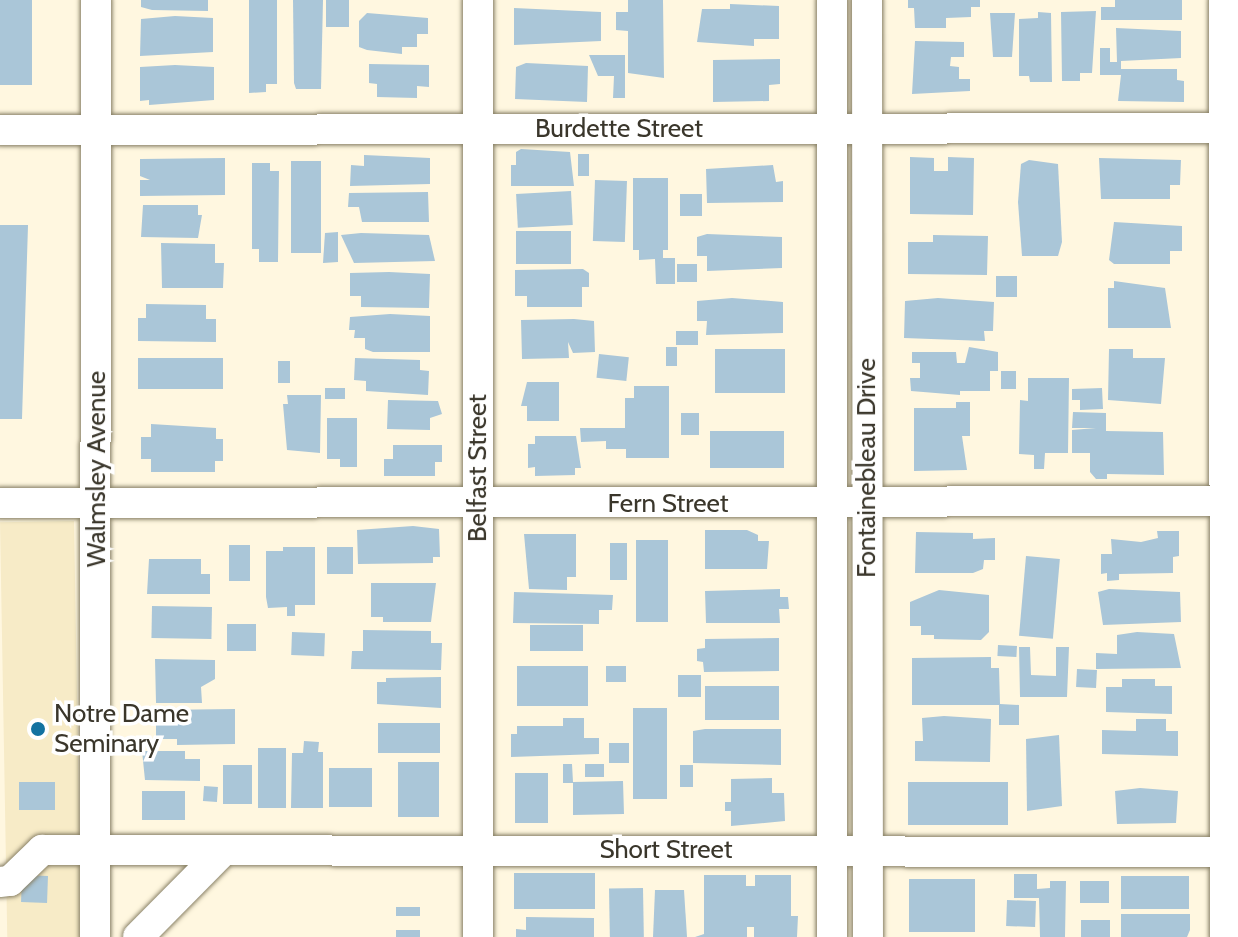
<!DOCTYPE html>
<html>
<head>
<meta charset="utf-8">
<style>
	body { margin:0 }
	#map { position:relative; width:1238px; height:937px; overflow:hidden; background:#fff7e0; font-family:Cabin,sans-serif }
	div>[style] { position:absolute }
	.built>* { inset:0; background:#f7ebc7; transform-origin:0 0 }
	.building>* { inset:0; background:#aac6d8; transform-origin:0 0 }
	.roads { filter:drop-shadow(0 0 2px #898166) drop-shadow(0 0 2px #898166) }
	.minor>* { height:30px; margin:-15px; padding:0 15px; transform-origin:15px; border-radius:15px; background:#fff }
	.dots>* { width:22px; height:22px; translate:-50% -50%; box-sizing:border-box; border:4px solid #fff; border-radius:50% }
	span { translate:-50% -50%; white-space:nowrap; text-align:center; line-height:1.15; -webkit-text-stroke:7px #fff; paint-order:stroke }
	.street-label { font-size:26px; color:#3a362b }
	.poi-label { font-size:26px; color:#3a362b }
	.left { translate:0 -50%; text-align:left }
</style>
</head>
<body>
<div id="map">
	<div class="built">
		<div style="left:74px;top:521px;width:416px;height:74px;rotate:89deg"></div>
	</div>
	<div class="building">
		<div style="left:0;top:0;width:32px;height:85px"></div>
		<div style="clip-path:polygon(141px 0,208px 0,208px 11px,152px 10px,141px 7px)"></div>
		<div style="clip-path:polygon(249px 0,277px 0,277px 84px,266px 84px,266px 92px,249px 93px)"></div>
		<div style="clip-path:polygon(293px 0,323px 0,321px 89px,296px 89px,294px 83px)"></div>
		<div style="left:326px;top:0;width:23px;height:27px"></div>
		<div style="clip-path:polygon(628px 0,663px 0,664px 78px,628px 73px,628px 31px,616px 30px,616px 12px,628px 12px)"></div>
		<div style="clip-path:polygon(908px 0,980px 0,980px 7px,971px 7px,971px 17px,946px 18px,946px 28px,915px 28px,914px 8px,908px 8px)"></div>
		<div style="clip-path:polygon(1115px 0,1182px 0,1182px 20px,1101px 20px,1101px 7px,1115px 7px)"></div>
		<div style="clip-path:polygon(730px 4px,779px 6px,779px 39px,754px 39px,754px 46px,697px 42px,702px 9px,730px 9px)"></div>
		<div style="clip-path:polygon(514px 8px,601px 12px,601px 41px,514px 45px)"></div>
		<div style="clip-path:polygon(1096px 11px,1092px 73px,1080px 73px,1080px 81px,1062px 81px,1061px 12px)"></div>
		<div style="clip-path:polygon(1038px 12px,1051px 13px,1052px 82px,1030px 82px,1029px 76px,1019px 76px,1019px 19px,1038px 18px)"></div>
		<div style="clip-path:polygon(367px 13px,428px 18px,428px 34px,417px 34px,417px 47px,402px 47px,402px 54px,367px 50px,359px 47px,359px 21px)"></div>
		<div style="clip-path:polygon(990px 13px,1015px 13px,1012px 57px,993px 57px)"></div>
		<div style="clip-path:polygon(175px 16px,213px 18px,213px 52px,140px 56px,141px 19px)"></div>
		<div style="clip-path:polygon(1116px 28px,1181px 31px,1181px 58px,1121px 61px,1121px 69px,1177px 69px,1177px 80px,1184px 81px,1184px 102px,1118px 101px,1121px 75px,1100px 75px,1100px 48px,1110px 48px,1110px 62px,1117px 62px)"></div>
		<div style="clip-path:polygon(915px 41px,964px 42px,964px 57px,951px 57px,950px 66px,959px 67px,959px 79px,970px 79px,970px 91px,912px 94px)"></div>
		<div style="clip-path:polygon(589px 55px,625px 55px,625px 98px,613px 98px,614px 76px,598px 76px)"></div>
		<div style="clip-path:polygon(780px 59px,780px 84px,769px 85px,769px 101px,713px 102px,713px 60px)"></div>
		<div style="clip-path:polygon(526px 63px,588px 66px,587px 102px,515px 99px,516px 67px)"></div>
		<div style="clip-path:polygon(369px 64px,429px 65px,429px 87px,417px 86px,417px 98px,377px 97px,377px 84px,369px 83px)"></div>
		<div style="clip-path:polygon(175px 65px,214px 67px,214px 100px,149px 105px,149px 100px,140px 101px,140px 67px)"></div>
		<div style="clip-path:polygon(521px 149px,570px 152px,574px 186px,511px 186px,511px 165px,516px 165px,516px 152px)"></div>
		<div style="left:578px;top:154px;width:11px;height:22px"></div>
		<div style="clip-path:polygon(364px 155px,430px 158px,430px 184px,350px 186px,351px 165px,364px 166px)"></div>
		<div style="clip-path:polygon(910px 157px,934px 158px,934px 171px,948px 171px,948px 157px,974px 158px,973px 215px,910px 214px)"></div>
		<div style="clip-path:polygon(225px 158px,225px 195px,140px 196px,140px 180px,150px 180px,140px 176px,140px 159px)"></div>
		<div style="clip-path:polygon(1099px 158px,1181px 160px,1180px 185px,1170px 185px,1170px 199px,1101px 199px)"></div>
		<div style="clip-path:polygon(1029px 160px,1058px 164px,1062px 242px,1058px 256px,1022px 256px,1018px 202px,1021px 164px)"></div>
		<div style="left:291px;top:161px;width:30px;height:92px"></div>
		<div style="clip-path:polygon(252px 163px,270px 163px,270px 171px,279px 171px,278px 262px,259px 262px,259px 249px,252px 249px)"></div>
		<div style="clip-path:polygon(773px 165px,776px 182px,783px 181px,783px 202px,707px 203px,706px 169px)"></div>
		<div style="clip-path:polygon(633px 178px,668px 178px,668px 250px,663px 250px,663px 258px,675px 258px,675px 284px,656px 284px,655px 259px,639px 260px,639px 250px,633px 250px)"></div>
		<div style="left:595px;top:180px;width:32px;height:61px;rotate:2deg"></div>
		<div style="left:571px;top:191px;width:34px;height:55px;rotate:87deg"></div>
		<div style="clip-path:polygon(428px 192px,429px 222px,362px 222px,359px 207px,348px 207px,349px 193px)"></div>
		<div style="left:702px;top:194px;width:22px;height:22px;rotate:90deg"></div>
		<div style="clip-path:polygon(143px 205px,198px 205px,198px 215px,202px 215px,198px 238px,141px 237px)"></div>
		<div style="clip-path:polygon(1114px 222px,1182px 226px,1182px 251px,1170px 251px,1170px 264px,1114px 264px,1109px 260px)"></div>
		<div style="clip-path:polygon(0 225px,28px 225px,22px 419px,0 419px)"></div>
		<div style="left:516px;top:231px;width:55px;height:33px"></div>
		<div style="clip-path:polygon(338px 232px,338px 262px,323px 263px,325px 233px)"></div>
		<div style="clip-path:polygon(361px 233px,429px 235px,435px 261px,354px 263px,341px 235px)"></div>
		<div style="clip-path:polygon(707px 234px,782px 237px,782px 268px,707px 271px,707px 256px,697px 256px,697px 237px)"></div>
		<div style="clip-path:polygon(933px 235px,988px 236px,987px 275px,908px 274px,908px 242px,933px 242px)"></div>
		<div style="clip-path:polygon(161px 243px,215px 244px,215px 263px,224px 263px,223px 288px,162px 288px)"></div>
		<div style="left:677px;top:264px;width:20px;height:18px"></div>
		<div style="clip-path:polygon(583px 269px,589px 273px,589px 287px,582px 287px,582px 307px,527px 307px,527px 296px,515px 296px,515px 270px)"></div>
		<div style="clip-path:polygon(389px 272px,430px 274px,429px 308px,361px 307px,361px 296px,350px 296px,350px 273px)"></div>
		<div style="left:996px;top:276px;width:21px;height:21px"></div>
		<div style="clip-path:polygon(1114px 281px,1165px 288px,1171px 328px,1108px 328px,1108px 288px,1114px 288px)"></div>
		<div style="clip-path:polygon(732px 298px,783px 302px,783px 333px,706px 335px,707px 321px,697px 321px,697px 301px)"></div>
		<div style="clip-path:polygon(938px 298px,994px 302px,993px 331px,984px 331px,985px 341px,904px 338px,905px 301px)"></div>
		<div style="clip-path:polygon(146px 304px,206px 305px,206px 319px,216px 319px,216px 342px,138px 341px,138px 318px,146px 318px)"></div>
		<div style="clip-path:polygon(390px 314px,430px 316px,430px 352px,373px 352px,365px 349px,365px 338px,354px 338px,355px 330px,349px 330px,350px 317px)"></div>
		<div style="clip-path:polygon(574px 319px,594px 321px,595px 352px,573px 353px,568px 342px,569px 358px,522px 359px,521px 320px)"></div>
		<div style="left:676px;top:331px;width:22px;height:14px"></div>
		<div style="left:666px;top:347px;width:11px;height:19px"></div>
		<div style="clip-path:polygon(969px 347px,998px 352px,998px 371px,990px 371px,990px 391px,960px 391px,960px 395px,911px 391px,910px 378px,920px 378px,920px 363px,912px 363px,912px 352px,956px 352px,957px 363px,965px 363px)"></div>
		<div style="left:715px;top:349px;width:70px;height:44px"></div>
		<div style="clip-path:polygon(1109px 349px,1133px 349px,1133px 358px,1165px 358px,1161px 404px,1108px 400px)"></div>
		<div style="left:599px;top:354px;width:30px;height:24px;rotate:6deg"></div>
		<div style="left:138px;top:358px;width:85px;height:31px"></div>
		<div style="clip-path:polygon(355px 358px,420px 360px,420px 370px,429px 371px,428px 395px,366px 391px,366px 381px,354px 380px)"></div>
		<div style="left:278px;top:361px;width:12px;height:22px"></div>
		<div style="left:1001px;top:371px;width:15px;height:18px"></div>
		<div style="clip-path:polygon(1028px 378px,1069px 378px,1068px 453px,1045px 453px,1044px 469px,1034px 469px,1034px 455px,1019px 454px,1020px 400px,1028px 401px)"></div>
		<div style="clip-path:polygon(527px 382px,559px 382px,559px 421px,527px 421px,527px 406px,521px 406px)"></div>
		<div style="clip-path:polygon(634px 386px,669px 386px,669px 458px,626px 458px,626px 449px,606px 449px,606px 441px,581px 442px,580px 428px,625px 428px,625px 398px,634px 398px)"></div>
		<div style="left:325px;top:388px;width:20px;height:11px"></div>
		<div style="clip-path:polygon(1102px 388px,1103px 409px,1080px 410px,1080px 400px,1072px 400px,1072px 389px)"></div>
		<div style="clip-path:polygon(287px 395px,321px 395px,320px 453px,287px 450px,283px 404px,288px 404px)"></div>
		<div style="clip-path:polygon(388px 400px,438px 401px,442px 414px,430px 418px,430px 430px,387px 429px)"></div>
		<div style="clip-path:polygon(956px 402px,970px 402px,970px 436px,962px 436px,967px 470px,914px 471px,914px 408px,956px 408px)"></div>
		<div style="clip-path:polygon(1073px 412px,1106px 413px,1106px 431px,1163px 432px,1164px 475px,1107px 474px,1107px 479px,1096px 479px,1090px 472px,1090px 453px,1072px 453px,1072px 430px,1096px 428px,1072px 428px)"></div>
		<div style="left:681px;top:413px;width:18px;height:22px"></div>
		<div style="clip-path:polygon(327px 418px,357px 418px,357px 467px,340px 467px,340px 459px,327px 459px)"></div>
		<div style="clip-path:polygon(151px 424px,216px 428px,216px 439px,223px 439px,223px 461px,215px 461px,215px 472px,151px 472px,151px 459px,141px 459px,141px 437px,151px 437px)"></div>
		<div style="left:710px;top:431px;width:74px;height:37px"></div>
		<div style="clip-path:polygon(535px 436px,576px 436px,581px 468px,575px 468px,575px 475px,535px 476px,535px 467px,528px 468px,528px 444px,535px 444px)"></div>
		<div style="clip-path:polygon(393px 445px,442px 445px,442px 462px,435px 462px,435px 476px,384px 476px,384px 459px,393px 459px)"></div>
		<div style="clip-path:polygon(413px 526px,439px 529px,440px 557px,433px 557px,433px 563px,358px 564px,357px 530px)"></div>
		<div style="clip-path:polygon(705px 530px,747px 530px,758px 535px,758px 541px,769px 541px,767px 569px,705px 569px)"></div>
		<div style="clip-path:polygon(1157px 531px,1179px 531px,1179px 556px,1173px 557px,1173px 573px,1119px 574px,1119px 580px,1107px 581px,1107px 573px,1101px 574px,1101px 554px,1112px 554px,1111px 539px,1141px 542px,1158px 538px)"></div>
		<div style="clip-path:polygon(916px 532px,973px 533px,973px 539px,995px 538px,995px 560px,984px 560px,983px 569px,973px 573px,915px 573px)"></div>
		<div style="clip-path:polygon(524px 534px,576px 534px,576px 577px,567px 577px,567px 590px,529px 589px)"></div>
		<div style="left:636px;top:540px;width:32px;height:82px"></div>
		<div style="left:610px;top:543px;width:17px;height:37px"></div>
		<div style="left:229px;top:545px;width:21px;height:36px"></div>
		<div style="clip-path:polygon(283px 547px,315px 547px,315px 605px,295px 605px,295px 616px,287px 616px,287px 607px,268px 608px,266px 597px,266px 551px,283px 551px)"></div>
		<div style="left:327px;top:547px;width:26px;height:27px"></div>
		<div style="left:1026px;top:556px;width:34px;height:80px;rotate:5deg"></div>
		<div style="clip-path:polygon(149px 559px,201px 559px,201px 574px,210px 574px,210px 594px,147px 594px)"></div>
		<div style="clip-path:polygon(371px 583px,436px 583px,431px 622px,383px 622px,383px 617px,371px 617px)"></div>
		<div style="clip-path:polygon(780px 589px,780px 597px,788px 597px,789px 609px,779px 609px,780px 623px,706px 623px,705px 591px)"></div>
		<div style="clip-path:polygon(1109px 589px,1180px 592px,1181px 622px,1103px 625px,1098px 592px)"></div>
		<div style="clip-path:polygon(939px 590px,989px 595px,989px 632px,981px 640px,934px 639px,934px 635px,921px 635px,921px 626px,910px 626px,910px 602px)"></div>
		<div style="clip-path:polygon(514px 592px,613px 595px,612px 610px,599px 610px,599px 624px,513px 623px)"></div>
		<div style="left:152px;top:606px;width:60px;height:32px;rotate:1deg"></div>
		<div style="left:227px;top:624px;width:29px;height:27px"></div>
		<div style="left:530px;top:625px;width:53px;height:26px"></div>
		<div style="clip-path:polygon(363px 630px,431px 631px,431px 643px,442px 643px,441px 670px,351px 669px,352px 651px,363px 651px)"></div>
		<div style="left:292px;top:632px;width:33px;height:23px;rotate:2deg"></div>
		<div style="clip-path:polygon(1137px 632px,1174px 634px,1181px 668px,1096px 669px,1096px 653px,1117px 654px,1117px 635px)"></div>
		<div style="clip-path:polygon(779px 638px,779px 671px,704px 672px,703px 662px,697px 661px,697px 649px,705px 648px,705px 639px)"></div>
		<div style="left:998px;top:645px;width:19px;height:11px;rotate:3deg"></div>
		<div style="clip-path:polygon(1019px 647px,1030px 647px,1031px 675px,1056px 676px,1056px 647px,1069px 647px,1067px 697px,1020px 697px)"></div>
		<div style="clip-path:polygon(991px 657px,991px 668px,999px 668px,1000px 704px,1019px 705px,1019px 725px,999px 725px,999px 705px,912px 705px,912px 658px)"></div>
		<div style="clip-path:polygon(155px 659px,215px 660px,215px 679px,201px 687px,202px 703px,156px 703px)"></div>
		<div style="left:517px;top:666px;width:71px;height:40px"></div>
		<div style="left:606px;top:666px;width:20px;height:16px"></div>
		<div style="left:1077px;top:669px;width:20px;height:18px;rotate:3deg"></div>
		<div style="left:678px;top:675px;width:23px;height:22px"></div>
		<div style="clip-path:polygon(441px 677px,441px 708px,377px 704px,377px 682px,386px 682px,386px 678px)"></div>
		<div style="clip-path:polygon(1122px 679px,1155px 679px,1155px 686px,1172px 686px,1172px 714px,1106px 712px,1106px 687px,1122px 687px)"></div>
		<div style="left:705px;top:686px;width:74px;height:34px"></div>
		<div style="left:633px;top:708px;width:34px;height:91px"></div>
		<div style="clip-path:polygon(235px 709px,235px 744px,177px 745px,177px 739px,156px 739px,156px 710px)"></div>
		<div style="clip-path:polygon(944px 716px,991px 719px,990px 762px,915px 761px,915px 741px,923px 741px,922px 718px)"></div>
		<div style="clip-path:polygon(563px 718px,584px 718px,584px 738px,599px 738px,599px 754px,511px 757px,511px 734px,517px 734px,517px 726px,563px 726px)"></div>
		<div style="clip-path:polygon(1136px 719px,1166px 719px,1166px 731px,1178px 731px,1178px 756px,1102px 754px,1102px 730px,1136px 731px)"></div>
		<div style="left:378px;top:723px;width:62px;height:30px"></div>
		<div style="clip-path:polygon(705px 729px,781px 729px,781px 765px,693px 763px,693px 731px)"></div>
		<div style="clip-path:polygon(1059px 735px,1062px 806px,1027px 811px,1026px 739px)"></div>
		<div style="clip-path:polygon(304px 741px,319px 742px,318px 752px,323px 752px,323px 808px,291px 808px,292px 753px,303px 753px)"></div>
		<div style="left:609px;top:743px;width:20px;height:20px"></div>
		<div style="left:286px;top:748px;width:60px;height:28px;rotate:90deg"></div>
		<div style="clip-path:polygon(142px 751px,185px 751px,185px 759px,200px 759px,200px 781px,145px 780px)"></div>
		<div style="left:398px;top:762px;width:41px;height:55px"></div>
		<div style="clip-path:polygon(563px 764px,572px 764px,573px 782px,623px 781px,624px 814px,573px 815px,573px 783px,563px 783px)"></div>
		<div style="left:585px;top:764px;width:19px;height:13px"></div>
		<div style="left:223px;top:765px;width:29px;height:39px"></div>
		<div style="left:680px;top:765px;width:13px;height:22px"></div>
		<div style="left:372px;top:768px;width:39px;height:43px;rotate:90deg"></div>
		<div style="left:515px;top:773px;width:33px;height:50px"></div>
		<div style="clip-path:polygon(772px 778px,772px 793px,784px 793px,785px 821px,731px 826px,731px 811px,725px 811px,725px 802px,731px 802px,731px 779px)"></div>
		<div style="left:19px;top:782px;width:36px;height:28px"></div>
		<div style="left:908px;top:782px;width:100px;height:43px"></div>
		<div style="left:204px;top:786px;width:14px;height:15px;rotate:4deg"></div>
		<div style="clip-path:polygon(1140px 788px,1178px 791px,1176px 823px,1117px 824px,1115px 791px)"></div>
		<div style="left:142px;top:791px;width:43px;height:29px"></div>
		<div style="left:595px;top:873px;width:36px;height:81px;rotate:90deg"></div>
		<div style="clip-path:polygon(1014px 874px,1037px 874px,1037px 889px,1050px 888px,1050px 881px,1066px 881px,1065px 937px,1040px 937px,1039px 898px,1014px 898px)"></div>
		<div style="left:22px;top:875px;width:26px;height:27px;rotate:2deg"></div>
		<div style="clip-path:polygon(704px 875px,746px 875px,746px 886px,755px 886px,755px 875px,791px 875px,791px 916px,798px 916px,797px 937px,754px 937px,754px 927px,747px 927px,747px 937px,695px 937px,704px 934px)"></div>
		<div style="left:1121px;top:876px;width:68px;height:33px"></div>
		<div style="left:909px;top:879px;width:66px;height:53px"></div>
		<div style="left:1080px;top:881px;width:29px;height:22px"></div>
		<div style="left:643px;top:888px;width:49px;height:34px;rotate:89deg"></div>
		<div style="clip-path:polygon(655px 890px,684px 890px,687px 937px,653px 937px)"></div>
		<div style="left:1007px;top:900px;width:29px;height:26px;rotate:2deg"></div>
		<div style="left:420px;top:907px;width:9px;height:24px;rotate:90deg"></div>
		<div style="clip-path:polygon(1121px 914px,1190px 914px,1190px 930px,1187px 937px,1121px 937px)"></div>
		<div style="clip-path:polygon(526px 917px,594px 918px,594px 937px,516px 937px,516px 929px,526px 930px)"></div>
		<div style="left:1081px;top:920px;width:29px;height:17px"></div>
		<div style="left:396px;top:930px;width:24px;height:7px"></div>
	</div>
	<div class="roads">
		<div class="minor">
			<div style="left:478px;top:0;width:937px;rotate:90deg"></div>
			<div style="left:832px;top:0;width:937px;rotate:90deg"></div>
			<div style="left:867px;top:0;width:937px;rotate:89.94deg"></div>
			<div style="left:1224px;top:0;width:937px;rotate:89.94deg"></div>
			<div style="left:0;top:130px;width:1238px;rotate:-0.09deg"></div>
			<div style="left:0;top:503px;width:1238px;rotate:-0.09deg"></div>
			<div style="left:0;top:882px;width:10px;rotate:-6deg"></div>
			<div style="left:10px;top:881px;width:45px;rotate:-44.1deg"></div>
			<div style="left:42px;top:850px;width:1196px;rotate:0.1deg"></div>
			<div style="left:95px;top:937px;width:937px;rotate:-89.94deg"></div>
			<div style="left:138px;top:937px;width:120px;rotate:-45.3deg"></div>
		</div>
	</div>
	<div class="dots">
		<div style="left:38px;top:729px;background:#1372a0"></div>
	</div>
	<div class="street-label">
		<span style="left:619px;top:129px">Burdette Street</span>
		<span style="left:478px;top:468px;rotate:-90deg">Belfast Street</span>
		<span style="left:867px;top:468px;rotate:-90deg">Fontainebleau Drive</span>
		<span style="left:97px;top:469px;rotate:-90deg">Walmsley Avenue</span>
		<span style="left:668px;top:504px">Fern Street</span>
		<span style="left:666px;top:850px">Short Street</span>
	</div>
	<div class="poi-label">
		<span class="left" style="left:54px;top:729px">Notre Dame<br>Seminary</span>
	</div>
</div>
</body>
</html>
